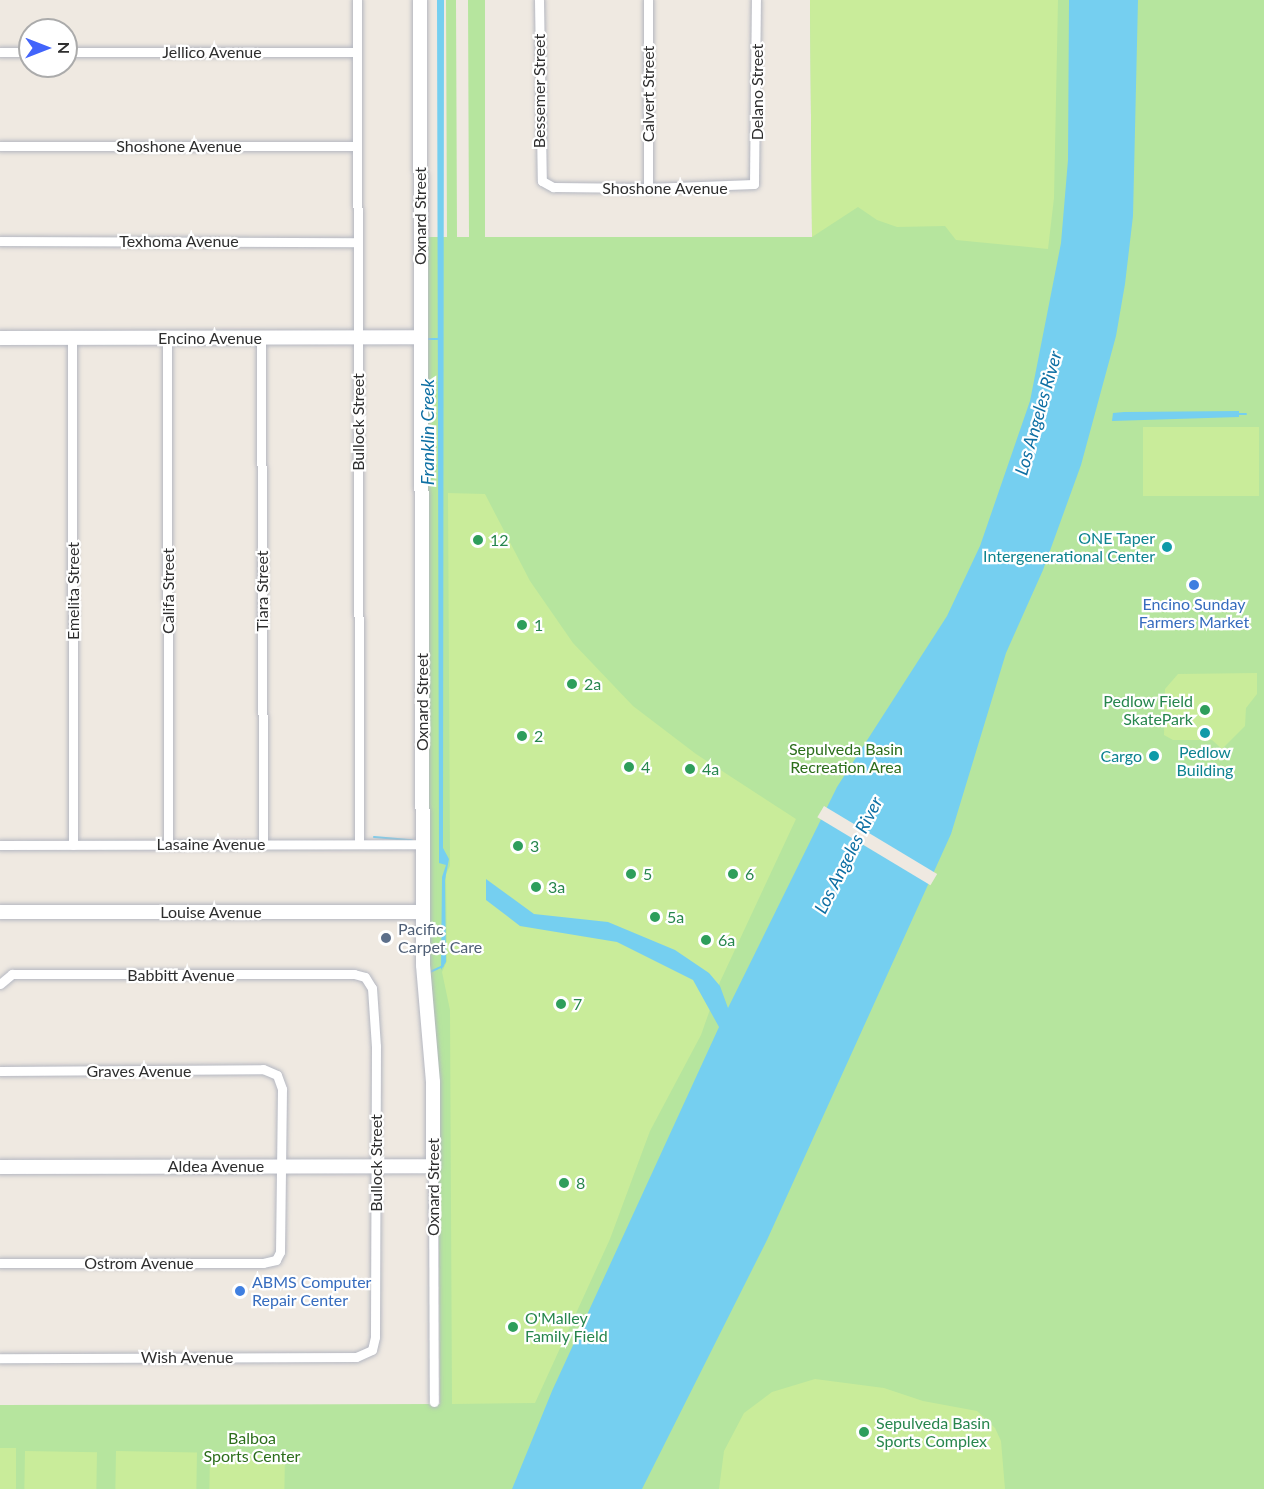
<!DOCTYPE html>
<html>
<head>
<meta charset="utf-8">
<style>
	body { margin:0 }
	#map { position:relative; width:1264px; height:1489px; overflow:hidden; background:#efe9e1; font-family:Lato,sans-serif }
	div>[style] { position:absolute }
	.green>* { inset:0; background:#b6e59e }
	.pitch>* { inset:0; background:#c9ec9a; transform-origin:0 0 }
	.water>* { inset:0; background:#75cff0 }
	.pier>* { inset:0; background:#efe9e1; transform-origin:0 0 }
	.stream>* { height:2px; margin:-1px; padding:0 1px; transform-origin:1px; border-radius:1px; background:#75cff0 }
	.roads { filter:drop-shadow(0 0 2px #b4b7c1) drop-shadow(0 0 2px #b4b7c1) }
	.street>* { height:9px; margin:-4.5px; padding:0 4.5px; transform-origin:4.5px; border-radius:4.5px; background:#fff }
	.secondary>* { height:14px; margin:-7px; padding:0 7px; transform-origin:7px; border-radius:7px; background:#fff }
	.dots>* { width:16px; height:16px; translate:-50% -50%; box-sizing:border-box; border:3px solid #fff; border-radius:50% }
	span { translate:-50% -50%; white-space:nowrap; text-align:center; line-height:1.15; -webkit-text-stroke:4.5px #fff; paint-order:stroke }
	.street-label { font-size:16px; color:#2e2e2e }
	.culture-label { font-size:16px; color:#0d838f }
	.right { translate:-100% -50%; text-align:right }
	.leisure-label { font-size:16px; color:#27864d }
	.left { translate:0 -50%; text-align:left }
	.shop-label { font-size:16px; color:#366cbe }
	.park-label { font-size:16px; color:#2c6e1b }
	.service-label { font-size:16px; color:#4e5e75 }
	.water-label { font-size:18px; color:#0d6fa3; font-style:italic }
	.north { position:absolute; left:18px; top:18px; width:60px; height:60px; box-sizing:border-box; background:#fff; border:2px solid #ababab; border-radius:50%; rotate:90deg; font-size:16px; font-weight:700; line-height:24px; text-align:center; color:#2e2e2e }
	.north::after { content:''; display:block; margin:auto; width:21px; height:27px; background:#4264fb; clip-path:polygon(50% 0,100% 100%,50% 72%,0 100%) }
</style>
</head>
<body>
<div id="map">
	<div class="green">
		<div style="clip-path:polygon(446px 0,456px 0,457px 237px,469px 237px,468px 0,485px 0,485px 237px,812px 237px,810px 0,1264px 0,1264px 1489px,0 1489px,0 1405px,440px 1404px,438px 1074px,429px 959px,427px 237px,447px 237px)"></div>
	</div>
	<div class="pitch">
		<div style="clip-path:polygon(810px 0,1058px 0,1054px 198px,1048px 249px,956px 240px,945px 226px,897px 227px,877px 220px,858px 207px,812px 237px)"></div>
		<div style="left:1143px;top:427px;width:116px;height:69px"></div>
		<div style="clip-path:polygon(448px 493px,485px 494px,530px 581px,573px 643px,633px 706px,696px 754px,796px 819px,719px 984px,701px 1035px,650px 1131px,610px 1239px,535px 1403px,452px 1404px,450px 1010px,442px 972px,447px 961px,446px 874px,450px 866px)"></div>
		<div style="clip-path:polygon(1257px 673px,1257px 694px,1246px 708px,1245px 726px,1222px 749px,1212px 740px,1173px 740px,1164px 735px,1165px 689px,1178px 674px)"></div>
		<div style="clip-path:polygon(815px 1379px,884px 1388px,923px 1401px,977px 1411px,995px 1428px,1001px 1441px,1005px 1489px,719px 1489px,724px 1451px,744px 1413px,772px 1392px)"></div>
		<div style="left:0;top:1448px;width:16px;height:41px"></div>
		<div style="left:25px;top:1451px;width:72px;height:38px;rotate:1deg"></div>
		<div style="left:116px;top:1451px;width:81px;height:38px;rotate:1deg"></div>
		<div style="left:210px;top:1454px;width:75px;height:35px;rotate:1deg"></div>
	</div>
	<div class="water">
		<div style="clip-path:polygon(437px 0,444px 0,443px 848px,449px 859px,445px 880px,446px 962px,441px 970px,442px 877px,446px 865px,439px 863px)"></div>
		<div style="clip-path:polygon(1069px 0,1138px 0,1133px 216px,1125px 284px,1116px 336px,1081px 465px,1043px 570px,1006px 653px,951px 834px,767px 1240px,642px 1489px,512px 1489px,552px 1391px,719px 1027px,693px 980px,617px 942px,520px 926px,486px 900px,486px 879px,534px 914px,608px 922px,675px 950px,709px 973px,720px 986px,728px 1008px,837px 787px,947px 616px,980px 546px,1030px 401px,1061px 243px,1068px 160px)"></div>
		<div style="clip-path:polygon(1239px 411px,1239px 417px,1112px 421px,1113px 413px,1124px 412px)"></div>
	</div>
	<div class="pier">
		<div style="left:824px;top:806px;width:132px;height:13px;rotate:31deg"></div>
	</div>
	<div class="stream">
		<div style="left:427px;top:339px;width:12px"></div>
		<div style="left:1237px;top:414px;width:9px"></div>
		<div style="left:374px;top:837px;width:38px;rotate:5deg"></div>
		<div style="left:430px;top:972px;width:14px;rotate:-25deg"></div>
	</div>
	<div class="roads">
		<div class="street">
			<div style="left:357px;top:0;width:843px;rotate:89.86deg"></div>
			<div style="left:539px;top:0;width:181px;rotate:89.1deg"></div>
			<div style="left:542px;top:181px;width:13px;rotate:29deg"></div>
			<div style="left:553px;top:187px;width:95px;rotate:0.6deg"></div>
			<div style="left:648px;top:188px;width:106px;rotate:-2.2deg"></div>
			<div style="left:754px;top:184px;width:184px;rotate:-89.4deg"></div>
			<div style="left:648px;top:0;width:188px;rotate:90deg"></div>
			<div style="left:0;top:52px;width:30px"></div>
			<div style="left:66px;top:52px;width:291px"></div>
			<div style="left:0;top:146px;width:357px"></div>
			<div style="left:0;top:241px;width:358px;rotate:0.2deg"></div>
			<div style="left:72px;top:337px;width:508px;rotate:89.89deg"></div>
			<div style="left:167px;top:337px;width:507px;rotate:89.89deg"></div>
			<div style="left:261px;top:338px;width:506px;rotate:89.77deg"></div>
			<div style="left:0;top:845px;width:422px;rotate:-0.1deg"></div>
			<div style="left:0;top:984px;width:16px;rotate:-40deg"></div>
			<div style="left:12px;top:974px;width:342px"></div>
			<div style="left:354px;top:974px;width:11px;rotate:15deg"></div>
			<div style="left:365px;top:977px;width:13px;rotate:58deg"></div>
			<div style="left:372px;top:988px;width:58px;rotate:86.1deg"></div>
			<div style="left:376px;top:1046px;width:291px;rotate:90.2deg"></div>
			<div style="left:375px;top:1337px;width:13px;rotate:103deg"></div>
			<div style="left:372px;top:1350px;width:17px;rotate:156deg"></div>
			<div style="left:356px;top:1357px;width:356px;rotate:179.8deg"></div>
			<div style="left:0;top:1071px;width:263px;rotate:-0.4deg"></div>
			<div style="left:263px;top:1069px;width:15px;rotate:23deg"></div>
			<div style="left:277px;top:1075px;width:15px;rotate:70deg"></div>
			<div style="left:282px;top:1089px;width:163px;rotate:90.7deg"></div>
			<div style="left:280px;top:1252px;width:9px;rotate:117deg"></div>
			<div style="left:276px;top:1260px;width:13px;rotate:167deg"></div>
			<div style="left:263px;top:1263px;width:263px;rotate:180deg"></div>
			<div style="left:433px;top:1166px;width:236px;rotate:89.8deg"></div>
		</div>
		<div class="secondary">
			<div style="left:0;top:338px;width:421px;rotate:-0.1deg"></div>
			<div style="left:0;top:912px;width:422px"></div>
			<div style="left:0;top:1167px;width:433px;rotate:-0.1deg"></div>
			<div style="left:433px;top:1166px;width:84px;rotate:-90deg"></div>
			<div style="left:433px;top:1082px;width:117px;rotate:-94.9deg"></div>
			<div style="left:423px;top:965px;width:965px;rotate:-90.18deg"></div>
		</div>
	</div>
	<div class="dots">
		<div style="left:478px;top:540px;background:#2e9e5b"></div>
		<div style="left:1167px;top:547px;background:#0f9aa8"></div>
		<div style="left:1194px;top:585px;background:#3f7fe0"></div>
		<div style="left:522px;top:625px;background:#2e9e5b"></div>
		<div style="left:572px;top:684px;background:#2e9e5b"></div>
		<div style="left:1205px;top:710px;background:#2e9e5b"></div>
		<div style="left:1205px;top:733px;background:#0f9aa8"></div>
		<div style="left:522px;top:736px;background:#2e9e5b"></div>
		<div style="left:1154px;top:756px;background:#0f9aa8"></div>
		<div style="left:629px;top:767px;background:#2e9e5b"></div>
		<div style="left:690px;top:769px;background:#2e9e5b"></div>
		<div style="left:518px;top:846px;background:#2e9e5b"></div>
		<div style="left:631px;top:874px;background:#2e9e5b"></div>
		<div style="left:733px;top:874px;background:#2e9e5b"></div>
		<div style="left:536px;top:887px;background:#2e9e5b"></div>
		<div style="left:655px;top:917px;background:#2e9e5b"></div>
		<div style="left:386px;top:938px;background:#5c6f8a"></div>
		<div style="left:706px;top:940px;background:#2e9e5b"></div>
		<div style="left:561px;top:1004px;background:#2e9e5b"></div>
		<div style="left:564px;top:1183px;background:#2e9e5b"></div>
		<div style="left:240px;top:1291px;background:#3f7fe0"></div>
		<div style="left:513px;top:1327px;background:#2e9e5b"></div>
		<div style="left:864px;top:1432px;background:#2e9e5b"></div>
	</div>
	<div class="street-label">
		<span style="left:212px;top:52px">Jellico Avenue</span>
		<span style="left:539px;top:91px;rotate:-90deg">Bessemer Street</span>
		<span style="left:757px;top:92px;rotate:-90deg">Delano Street</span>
		<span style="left:648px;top:94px;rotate:-90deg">Calvert Street</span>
		<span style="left:179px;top:146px">Shoshone Avenue</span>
		<span style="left:665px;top:188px">Shoshone Avenue</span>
		<span style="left:420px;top:216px;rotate:-90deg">Oxnard Street</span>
		<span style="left:179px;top:241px">Texhoma Avenue</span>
		<span style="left:210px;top:338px">Encino Avenue</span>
		<span style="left:358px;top:422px;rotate:-90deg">Bullock Street</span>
		<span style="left:73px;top:591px;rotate:-90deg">Emelita Street</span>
		<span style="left:168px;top:591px;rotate:-90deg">Califa Street</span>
		<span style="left:262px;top:591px;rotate:-90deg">Tiara Street</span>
		<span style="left:422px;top:702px;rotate:-90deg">Oxnard Street</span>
		<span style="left:211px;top:844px">Lasaine Avenue</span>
		<span style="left:211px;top:912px">Louise Avenue</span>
		<span style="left:181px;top:975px">Babbitt Avenue</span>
		<span style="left:139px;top:1071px">Graves Avenue</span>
		<span style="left:376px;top:1163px;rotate:-90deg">Bullock Street</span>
		<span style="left:216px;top:1166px">Aldea Avenue</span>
		<span style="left:433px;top:1187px;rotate:-90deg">Oxnard Street</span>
		<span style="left:139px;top:1263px">Ostrom Avenue</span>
		<span style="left:187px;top:1357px">Wish Avenue</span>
	</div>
	<div class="culture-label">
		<span class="right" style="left:1155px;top:547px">ONE Taper<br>Intergenerational Center</span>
		<span style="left:1205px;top:761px">Pedlow<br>Building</span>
		<span class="right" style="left:1142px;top:756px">Cargo</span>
	</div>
	<div class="leisure-label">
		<span class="left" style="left:490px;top:540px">12</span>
		<span class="left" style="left:534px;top:625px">1</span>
		<span class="left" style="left:584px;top:684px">2a</span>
		<span class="right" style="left:1193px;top:710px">Pedlow Field<br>SkatePark</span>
		<span class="left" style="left:534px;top:736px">2</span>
		<span class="left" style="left:641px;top:767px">4</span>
		<span class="left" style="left:702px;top:769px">4a</span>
		<span class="left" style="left:530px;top:846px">3</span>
		<span class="left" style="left:643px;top:874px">5</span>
		<span class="left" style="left:745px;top:874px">6</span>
		<span class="left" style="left:548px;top:887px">3a</span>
		<span class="left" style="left:667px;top:917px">5a</span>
		<span class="left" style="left:718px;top:940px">6a</span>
		<span class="left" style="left:573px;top:1004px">7</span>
		<span class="left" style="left:576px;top:1183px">8</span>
		<span class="left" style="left:525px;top:1327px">O'Malley<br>Family Field</span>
		<span class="left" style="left:876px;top:1432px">Sepulveda Basin<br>Sports Complex</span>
	</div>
	<div class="shop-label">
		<span style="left:1194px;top:613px">Encino Sunday<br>Farmers Market</span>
		<span class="left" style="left:252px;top:1291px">ABMS Computer<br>Repair Center</span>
	</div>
	<div class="park-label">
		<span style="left:846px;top:758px">Sepulveda Basin<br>Recreation Area</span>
		<span style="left:252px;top:1447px">Balboa<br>Sports Center</span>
	</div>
	<div class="service-label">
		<span class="left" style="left:398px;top:938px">Pacific<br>Carpet Care</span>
	</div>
	<div class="water-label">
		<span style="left:1038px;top:413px;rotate:-74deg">Los Angeles River</span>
		<span style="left:427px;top:432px;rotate:-90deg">Franklin Creek</span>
		<span style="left:848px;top:855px;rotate:-63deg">Los Angeles River</span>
	</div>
	<div class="north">N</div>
</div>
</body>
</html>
